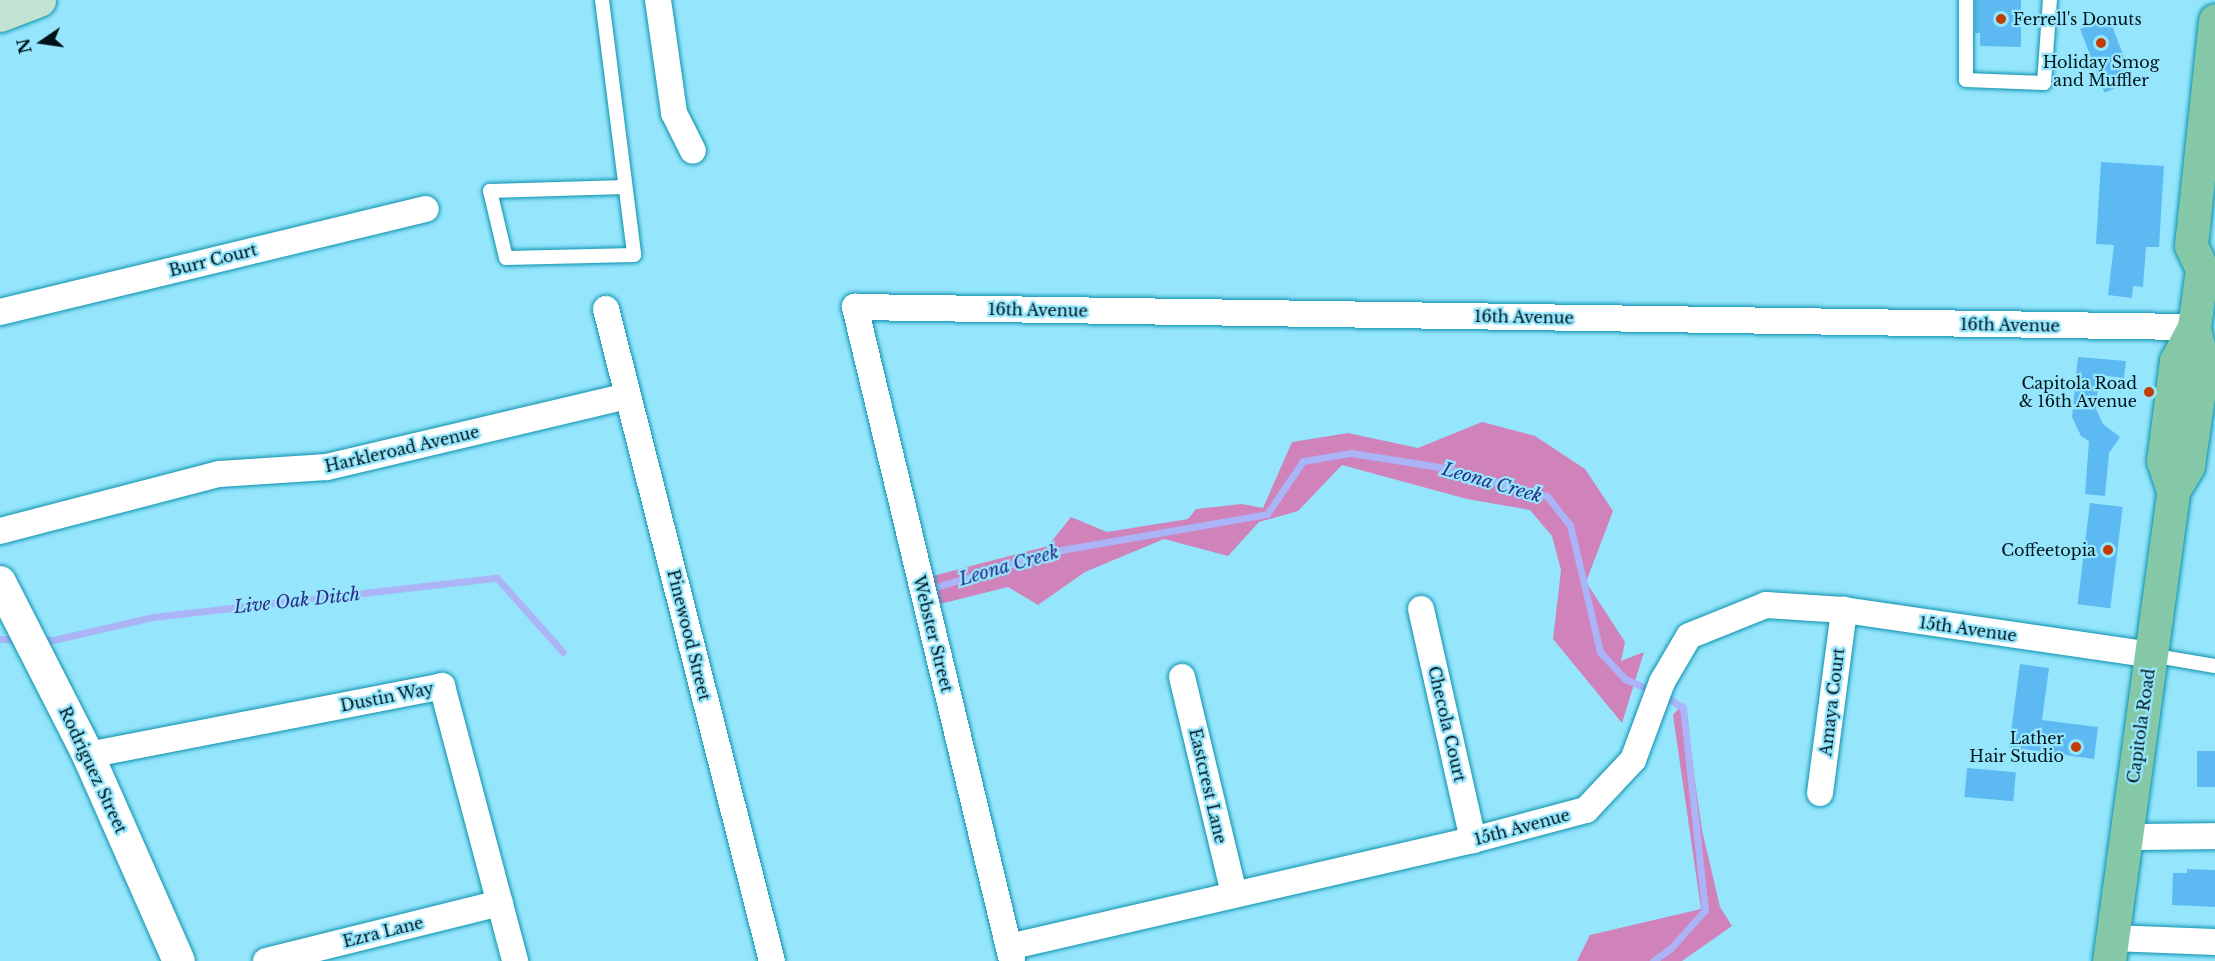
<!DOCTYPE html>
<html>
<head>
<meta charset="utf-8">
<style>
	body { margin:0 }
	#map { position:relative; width:2215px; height:961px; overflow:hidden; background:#95e6fd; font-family:"Libre Baskerville",serif }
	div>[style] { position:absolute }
	.forest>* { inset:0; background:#d082bb }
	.stream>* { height:7px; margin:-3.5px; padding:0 3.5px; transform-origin:3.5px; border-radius:3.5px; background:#aab4f6 }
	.building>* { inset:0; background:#5cb9f1; transform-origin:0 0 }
	.roads { filter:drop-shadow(0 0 2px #0c91ac) drop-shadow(0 0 2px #0c91ac) }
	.service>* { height:14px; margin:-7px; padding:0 7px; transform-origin:7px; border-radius:7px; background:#fff }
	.minor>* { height:26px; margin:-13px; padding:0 13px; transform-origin:13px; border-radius:13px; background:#fff }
	.tertiary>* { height:32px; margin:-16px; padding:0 16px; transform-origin:16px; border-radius:16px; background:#fff }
	.secondary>* { height:33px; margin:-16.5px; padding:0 16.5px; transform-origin:16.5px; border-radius:16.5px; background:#c2e3d3 }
	.primary>* { height:33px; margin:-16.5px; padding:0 16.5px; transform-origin:16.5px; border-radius:16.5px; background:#85c8a7 }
	.dots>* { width:16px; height:16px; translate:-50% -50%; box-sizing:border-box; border:3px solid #95e6fd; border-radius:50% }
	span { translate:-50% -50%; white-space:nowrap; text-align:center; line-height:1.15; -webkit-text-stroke:4.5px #95e6fd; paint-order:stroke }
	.poi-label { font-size:16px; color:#001319 }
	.left { translate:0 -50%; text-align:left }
	.right { translate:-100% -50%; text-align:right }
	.street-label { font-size:16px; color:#001319 }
	.water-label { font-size:18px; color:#2e2a86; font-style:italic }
	.north { position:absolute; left:12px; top:12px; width:60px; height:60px; -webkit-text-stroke:4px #95e6fd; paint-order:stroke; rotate:257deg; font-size:16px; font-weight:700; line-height:24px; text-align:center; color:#001319 }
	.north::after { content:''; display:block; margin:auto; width:21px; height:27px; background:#001319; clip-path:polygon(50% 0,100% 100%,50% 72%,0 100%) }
</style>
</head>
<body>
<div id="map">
	<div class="forest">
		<div style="clip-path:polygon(1482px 422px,1535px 436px,1585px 469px,1613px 511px,1586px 582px,1625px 642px,1621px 661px,1644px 652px,1622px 723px,1553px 639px,1561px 570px,1552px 536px,1530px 510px,1467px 499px,1342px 465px,1298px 511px,1259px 522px,1228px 556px,1164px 539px,1085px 572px,1038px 605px,1008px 587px,936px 605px,929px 577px,1048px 546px,1071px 517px,1107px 532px,1188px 519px,1196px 509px,1242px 504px,1263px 508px,1292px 442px,1348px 433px,1418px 448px)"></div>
		<div style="clip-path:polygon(1684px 703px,1702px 830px,1720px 907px,1732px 926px,1682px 961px,1577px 961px,1590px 935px,1701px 909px,1673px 715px)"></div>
	</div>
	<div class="stream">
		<div style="left:933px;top:588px;width:122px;rotate:-17.1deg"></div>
		<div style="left:1050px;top:552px;width:220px;rotate:-9.9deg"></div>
		<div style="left:1267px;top:514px;width:64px;rotate:-55.8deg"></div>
		<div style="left:1303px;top:461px;width:49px;rotate:-9.5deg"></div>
		<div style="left:1351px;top:453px;width:96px;rotate:9deg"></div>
		<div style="left:1446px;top:468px;width:105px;rotate:15.5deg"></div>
		<div style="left:1547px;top:496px;width:37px;rotate:52deg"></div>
		<div style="left:1570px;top:525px;width:130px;rotate:76.7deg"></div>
		<div style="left:1600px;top:652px;width:37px;rotate:47deg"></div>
		<div style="left:1625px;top:679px;width:30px;rotate:23deg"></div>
		<div style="left:0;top:639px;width:21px;rotate:3deg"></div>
		<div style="left:38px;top:640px;width:15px"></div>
		<div style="left:53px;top:640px;width:103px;rotate:-13deg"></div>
		<div style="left:153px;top:617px;width:346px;rotate:-6.5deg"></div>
		<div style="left:497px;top:578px;width:99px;rotate:48.3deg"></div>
		<div style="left:1653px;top:961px;width:22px;rotate:-36deg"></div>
		<div style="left:1671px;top:948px;width:51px;rotate:-48.2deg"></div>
		<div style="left:1705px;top:910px;width:203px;rotate:-96.2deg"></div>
		<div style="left:1683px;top:708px;width:24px;rotate:-147deg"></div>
	</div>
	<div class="building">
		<div style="clip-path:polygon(1975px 0,2021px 0,2021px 47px,1980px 46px,1980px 33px,1975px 33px)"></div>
		<div style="left:2109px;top:18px;width:68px;height:31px;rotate:69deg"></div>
		<div style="clip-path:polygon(2101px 162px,2164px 166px,2159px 247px,2146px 247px,2143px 287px,2133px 286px,2132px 298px,2108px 295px,2114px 245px,2096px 244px)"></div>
		<div style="clip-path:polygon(2078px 357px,2126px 361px,2124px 378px,2099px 375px,2096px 409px,2103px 424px,2120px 437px,2109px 453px,2105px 496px,2085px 494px,2089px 441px,2081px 436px,2072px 417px)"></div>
		<div style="left:2090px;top:503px;width:33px;height:102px;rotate:7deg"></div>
		<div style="clip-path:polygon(2020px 664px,2049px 668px,2042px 720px,2098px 727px,2094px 759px,2009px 747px)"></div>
		<div style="left:2197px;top:751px;width:18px;height:36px"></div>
		<div style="left:1967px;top:768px;width:49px;height:29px;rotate:5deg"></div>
		<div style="clip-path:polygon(2187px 869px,2215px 870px,2215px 907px,2172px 905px,2173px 873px,2187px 873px)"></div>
	</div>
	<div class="roads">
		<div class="service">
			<div style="left:602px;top:0;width:257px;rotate:82.8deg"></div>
			<div style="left:634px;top:255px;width:128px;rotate:178.7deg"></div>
			<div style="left:506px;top:258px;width:69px;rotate:-103.4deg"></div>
			<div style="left:490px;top:191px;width:135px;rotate:-1.7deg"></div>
			<div style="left:1966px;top:0;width:80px;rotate:90deg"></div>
			<div style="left:1966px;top:80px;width:78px;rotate:2.2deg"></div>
			<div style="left:2044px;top:83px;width:83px;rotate:-85.9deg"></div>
			<div style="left:2151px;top:655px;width:65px;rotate:9.8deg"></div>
		</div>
		<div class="minor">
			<div style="left:658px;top:0;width:114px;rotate:81.9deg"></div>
			<div style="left:674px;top:113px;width:42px;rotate:63.4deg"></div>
			<div style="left:606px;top:309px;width:673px;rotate:75.72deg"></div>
			<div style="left:0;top:312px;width:438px;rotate:-13.6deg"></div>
			<div style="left:0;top:531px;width:226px;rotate:-14.6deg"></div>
			<div style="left:219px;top:474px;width:108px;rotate:-3.7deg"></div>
			<div style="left:327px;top:467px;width:309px;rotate:-13.3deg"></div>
			<div style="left:1421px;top:609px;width:237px;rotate:77.3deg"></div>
			<div style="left:1182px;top:677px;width:223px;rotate:76.5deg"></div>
			<div style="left:88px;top:755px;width:361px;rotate:-11deg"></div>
			<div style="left:442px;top:686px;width:285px;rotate:75.1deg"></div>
			<div style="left:1820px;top:793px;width:185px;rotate:-82.5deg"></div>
			<div style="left:2126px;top:837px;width:89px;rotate:-0.6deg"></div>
			<div style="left:2112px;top:938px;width:103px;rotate:2.2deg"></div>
			<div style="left:1009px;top:947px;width:476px;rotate:-13deg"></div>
			<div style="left:1473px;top:840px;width:117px;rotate:-14.9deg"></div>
			<div style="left:1586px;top:810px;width:69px;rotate:-46.8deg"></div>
			<div style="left:1633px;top:760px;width:83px;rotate:-69.6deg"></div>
			<div style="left:1662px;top:682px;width:53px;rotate:-59.6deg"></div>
			<div style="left:1689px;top:636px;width:83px;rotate:-21.9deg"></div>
			<div style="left:1766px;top:605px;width:78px;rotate:3.7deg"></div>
			<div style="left:1844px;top:610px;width:310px;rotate:8.3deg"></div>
			<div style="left:266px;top:961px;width:241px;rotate:-13.9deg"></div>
			<div style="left:1012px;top:961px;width:673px;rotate:-103.5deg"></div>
			<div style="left:855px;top:307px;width:1339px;rotate:0.86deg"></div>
		</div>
		<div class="tertiary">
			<div style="left:0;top:582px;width:194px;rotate:63deg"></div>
			<div style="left:88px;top:755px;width:225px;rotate:66.2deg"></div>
		</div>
		<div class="secondary">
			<div style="left:0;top:15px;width:42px;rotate:-21deg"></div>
		</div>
		<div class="primary">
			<div style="left:2173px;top:491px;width:32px;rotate:-108deg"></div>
			<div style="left:2163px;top:461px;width:70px;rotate:-82.6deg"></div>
			<div style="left:2172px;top:392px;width:31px;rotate:-83deg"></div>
			<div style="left:2176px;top:361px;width:38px;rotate:-62deg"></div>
			<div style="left:2109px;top:961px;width:474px;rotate:-82.2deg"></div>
			<div style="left:2173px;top:491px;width:29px;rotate:-59deg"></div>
			<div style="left:2188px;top:466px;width:77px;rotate:-81.8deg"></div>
			<div style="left:2199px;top:390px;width:27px;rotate:-84deg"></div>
			<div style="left:2202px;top:363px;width:37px;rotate:-103deg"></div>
			<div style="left:2194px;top:327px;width:59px;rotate:-82.1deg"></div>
			<div style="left:2202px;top:269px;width:26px;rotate:-115deg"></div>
			<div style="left:2191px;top:245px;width:226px;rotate:-83.9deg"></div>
		</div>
	</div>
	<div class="dots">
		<div style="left:2001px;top:19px;background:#c33c03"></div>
		<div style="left:2101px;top:43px;background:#c33c03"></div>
		<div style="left:2149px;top:392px;background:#c33c03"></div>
		<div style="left:2108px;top:550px;background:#c33c03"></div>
		<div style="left:2076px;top:747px;background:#c33c03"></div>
	</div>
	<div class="poi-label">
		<span class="left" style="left:2013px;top:19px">Ferrell's Donuts</span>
		<span style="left:2101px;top:71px">Holiday Smog<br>and Muffler</span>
		<span class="right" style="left:2137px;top:392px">Capitola Road<br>&amp; 16th Avenue</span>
		<span class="right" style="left:2096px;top:550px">Coffeetopia</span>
		<span class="right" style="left:2064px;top:747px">Lather<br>Hair Studio</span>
	</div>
	<div class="street-label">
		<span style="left:213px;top:260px;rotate:-14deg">Burr Court</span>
		<span style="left:1038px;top:310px;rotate:1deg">16th Avenue</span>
		<span style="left:1524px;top:317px;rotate:1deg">16th Avenue</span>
		<span style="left:2010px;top:325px;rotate:1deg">16th Avenue</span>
		<span style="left:402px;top:449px;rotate:-13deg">Harkleroad Avenue</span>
		<span style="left:1968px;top:629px;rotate:8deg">15th Avenue</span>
		<span style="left:933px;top:634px;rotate:76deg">Webster Street</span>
		<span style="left:689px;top:635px;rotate:76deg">Pinewood Street</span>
		<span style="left:387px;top:697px;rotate:-11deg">Dustin Way</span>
		<span style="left:1832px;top:702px;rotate:-83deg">Amaya Court</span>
		<span style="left:1447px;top:724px;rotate:77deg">Checola Court</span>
		<span style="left:2141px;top:726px;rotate:-82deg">Capitola Road</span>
		<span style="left:93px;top:770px;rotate:65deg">Rodriguez Street</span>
		<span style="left:1208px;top:786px;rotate:77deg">Eastcrest Lane</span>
		<span style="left:1522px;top:827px;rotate:-15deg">15th Avenue</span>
		<span style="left:383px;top:932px;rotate:-14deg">Ezra Lane</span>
	</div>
	<div class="water-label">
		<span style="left:1492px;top:483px;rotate:16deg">Leona Creek</span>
		<span style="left:1009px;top:566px;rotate:-16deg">Leona Creek</span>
		<span style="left:297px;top:601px;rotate:-6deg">Live Oak Ditch</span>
	</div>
	<div class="north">N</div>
</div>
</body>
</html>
